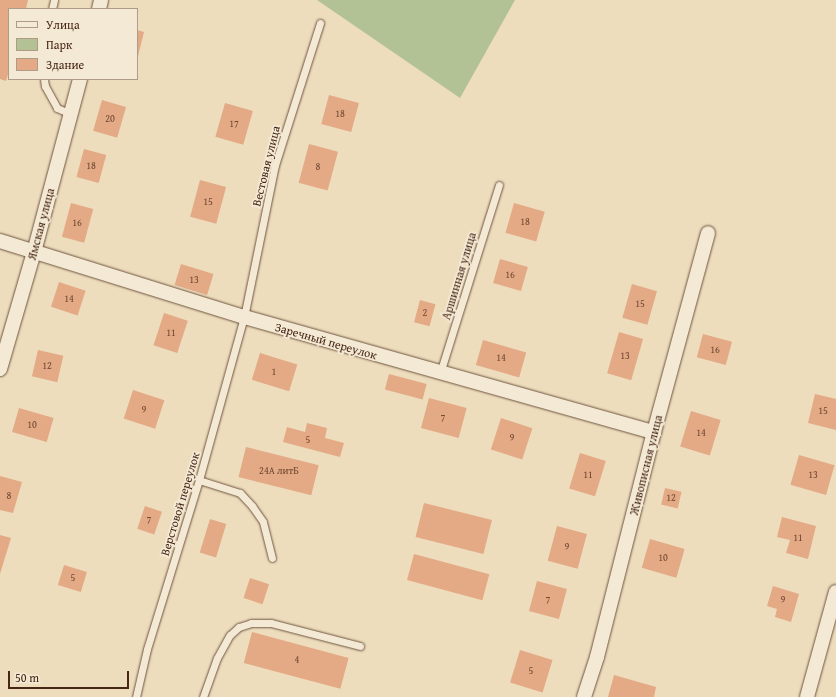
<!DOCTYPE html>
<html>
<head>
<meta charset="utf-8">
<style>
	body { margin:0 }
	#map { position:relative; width:836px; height:697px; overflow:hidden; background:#edddbd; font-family:"Gentium Book Plus",serif }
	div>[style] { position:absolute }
	.green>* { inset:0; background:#b3c295 }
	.building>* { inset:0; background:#e4a985; transform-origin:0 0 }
	.roads { filter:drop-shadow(0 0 1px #70543f) drop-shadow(0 0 1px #70543f) }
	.service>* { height:7px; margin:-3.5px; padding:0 3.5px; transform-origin:3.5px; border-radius:3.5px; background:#f3e9d4 }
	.minor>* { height:14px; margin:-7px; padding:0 7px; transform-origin:7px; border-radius:7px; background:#f3e9d4 }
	span { translate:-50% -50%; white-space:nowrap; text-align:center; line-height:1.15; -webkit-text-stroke:3.5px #f3e9d4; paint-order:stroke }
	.number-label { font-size:10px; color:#6e4731 }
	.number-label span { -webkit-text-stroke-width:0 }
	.street-label { font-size:12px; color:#472615 }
	.legend { position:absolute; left:8px; top:8px; width:130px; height:72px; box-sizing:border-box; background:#f3e9d4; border:1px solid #ae9b88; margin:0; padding:5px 7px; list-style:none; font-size:12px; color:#472615 }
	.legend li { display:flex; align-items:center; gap:8px; height:20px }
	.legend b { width:20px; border:1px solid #ae9b88 }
	.scale { position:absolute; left:8px; top:671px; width:121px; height:18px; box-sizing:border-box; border:2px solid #472615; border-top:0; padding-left:5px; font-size:12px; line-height:14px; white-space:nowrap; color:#472615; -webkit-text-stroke:3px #f3e9d4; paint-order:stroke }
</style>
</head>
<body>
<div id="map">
	<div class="green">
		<div style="clip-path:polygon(317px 0,515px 0,460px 98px)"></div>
	</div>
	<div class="building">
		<div style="clip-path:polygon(0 0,28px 0,26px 9px,9px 9px,9px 71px,6px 81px,0 79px)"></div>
		<div style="clip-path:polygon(137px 30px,144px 32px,138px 56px,137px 56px)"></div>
		<div style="left:329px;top:95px;width:31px;height:30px;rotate:15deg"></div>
		<div style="left:102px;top:100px;width:25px;height:32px;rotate:16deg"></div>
		<div style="left:225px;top:103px;width:29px;height:35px;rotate:16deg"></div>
		<div style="left:309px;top:144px;width:30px;height:40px;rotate:15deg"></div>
		<div style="left:84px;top:149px;width:23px;height:29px;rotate:15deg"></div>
		<div style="left:200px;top:180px;width:27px;height:38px;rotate:15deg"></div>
		<div style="left:71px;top:203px;width:23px;height:35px;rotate:15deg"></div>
		<div style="left:514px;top:203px;width:32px;height:31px;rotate:16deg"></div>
		<div style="left:500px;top:259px;width:29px;height:25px;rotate:16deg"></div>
		<div style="left:181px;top:264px;width:34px;height:22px;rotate:17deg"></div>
		<div style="left:59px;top:282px;width:28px;height:26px;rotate:18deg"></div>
		<div style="left:632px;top:284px;width:26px;height:35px;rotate:16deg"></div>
		<div style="left:420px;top:300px;width:16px;height:23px;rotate:15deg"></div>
		<div style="left:164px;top:313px;width:25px;height:34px;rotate:18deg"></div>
		<div style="left:619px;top:332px;width:25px;height:43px;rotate:16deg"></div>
		<div style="left:703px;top:334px;width:30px;height:24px;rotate:15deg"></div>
		<div style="left:483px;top:340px;width:45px;height:26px;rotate:16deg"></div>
		<div style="left:38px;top:350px;width:26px;height:27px;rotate:13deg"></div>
		<div style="left:260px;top:353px;width:39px;height:28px;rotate:17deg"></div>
		<div style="left:389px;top:374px;width:39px;height:16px;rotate:15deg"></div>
		<div style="left:133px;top:390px;width:33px;height:30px;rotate:18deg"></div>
		<div style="clip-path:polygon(815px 394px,836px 399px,836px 430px,808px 423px)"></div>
		<div style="left:429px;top:398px;width:39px;height:31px;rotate:15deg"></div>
		<div style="left:19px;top:408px;width:36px;height:25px;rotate:16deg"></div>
		<div style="left:691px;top:411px;width:31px;height:37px;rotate:17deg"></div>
		<div style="left:501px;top:418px;width:33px;height:33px;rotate:18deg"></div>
		<div style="clip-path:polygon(307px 423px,327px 428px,325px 438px,344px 443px,340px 457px,283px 442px,287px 427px,305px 432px)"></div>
		<div style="left:246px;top:447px;width:75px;height:31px;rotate:14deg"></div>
		<div style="left:580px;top:453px;width:27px;height:37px;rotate:17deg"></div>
		<div style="left:799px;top:455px;width:37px;height:31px;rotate:16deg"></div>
		<div style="clip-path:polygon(0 476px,22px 482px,13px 513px,0 510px)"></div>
		<div style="left:665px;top:488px;width:17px;height:17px;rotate:13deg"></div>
		<div style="left:424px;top:503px;width:70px;height:35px;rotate:14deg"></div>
		<div style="left:145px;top:506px;width:18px;height:24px;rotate:19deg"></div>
		<div style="clip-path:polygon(782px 517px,816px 526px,808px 559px,786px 553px,790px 540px,777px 537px)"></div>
		<div style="left:210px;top:519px;width:17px;height:35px;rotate:17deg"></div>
		<div style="left:557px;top:526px;width:31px;height:36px;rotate:15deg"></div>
		<div style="clip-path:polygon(0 535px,11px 538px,0 574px)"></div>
		<div style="left:650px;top:539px;width:36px;height:30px;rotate:16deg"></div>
		<div style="left:414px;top:554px;width:78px;height:27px;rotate:15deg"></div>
		<div style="left:64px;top:565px;width:24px;height:21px;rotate:17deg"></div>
		<div style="left:250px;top:578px;width:20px;height:21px;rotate:18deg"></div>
		<div style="left:537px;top:581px;width:31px;height:31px;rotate:15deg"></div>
		<div style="clip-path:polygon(773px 586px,799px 594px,791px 622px,775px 617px,777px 609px,767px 606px)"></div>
		<div style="left:252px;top:632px;width:100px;height:32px;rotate:15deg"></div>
		<div style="left:520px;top:650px;width:34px;height:34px;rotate:17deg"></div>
		<div style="clip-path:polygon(614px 675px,656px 687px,654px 697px,608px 697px)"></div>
	</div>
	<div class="roads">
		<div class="service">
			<div style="left:52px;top:9px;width:9px;rotate:-77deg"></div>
			<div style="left:44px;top:79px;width:7px;rotate:82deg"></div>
			<div style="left:45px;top:86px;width:25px;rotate:61deg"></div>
			<div style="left:57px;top:108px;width:15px;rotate:23deg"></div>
			<div style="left:440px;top:373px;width:197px;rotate:-72.6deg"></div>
			<div style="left:199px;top:480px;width:43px;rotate:17.6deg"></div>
			<div style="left:240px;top:493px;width:18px;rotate:47deg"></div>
			<div style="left:252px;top:506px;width:19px;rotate:55deg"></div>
			<div style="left:263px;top:522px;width:37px;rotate:76deg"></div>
			<div style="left:136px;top:697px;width:49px;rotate:-77.1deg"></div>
			<div style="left:147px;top:649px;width:177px;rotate:-72.9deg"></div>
			<div style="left:199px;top:480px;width:169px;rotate:-74.6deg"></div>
			<div style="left:244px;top:317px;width:155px;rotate:-78.5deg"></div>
			<div style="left:275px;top:165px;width:149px;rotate:-72.4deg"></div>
			<div style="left:203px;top:697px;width:41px;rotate:-70.3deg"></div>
			<div style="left:217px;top:658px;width:26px;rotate:-61deg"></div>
			<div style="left:230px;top:635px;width:12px;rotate:-42deg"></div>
			<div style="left:239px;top:627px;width:13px;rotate:-18deg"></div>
			<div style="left:251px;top:623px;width:20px"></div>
			<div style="left:271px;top:623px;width:92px;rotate:14.5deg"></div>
		</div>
		<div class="minor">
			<div style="left:99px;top:9px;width:9px;rotate:-77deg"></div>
			<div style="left:0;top:241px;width:256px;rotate:17.3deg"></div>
			<div style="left:244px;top:317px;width:426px;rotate:15.7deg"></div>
			<div style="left:0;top:369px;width:122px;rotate:-73.8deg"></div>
			<div style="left:34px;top:252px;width:179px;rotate:-75.1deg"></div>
			<div style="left:584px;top:697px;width:42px;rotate:-72deg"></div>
			<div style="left:597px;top:657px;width:232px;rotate:-75.8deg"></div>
			<div style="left:654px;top:432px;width:206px;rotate:-74.8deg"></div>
			<div style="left:807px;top:697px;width:109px;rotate:-74.6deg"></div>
		</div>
	</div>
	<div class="number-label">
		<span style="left:340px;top:114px">18</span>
		<span style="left:110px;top:119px">20</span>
		<span style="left:234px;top:124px">17</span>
		<span style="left:91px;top:166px">18</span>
		<span style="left:318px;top:167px">8</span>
		<span style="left:208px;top:202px">15</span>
		<span style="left:525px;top:222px">18</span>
		<span style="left:77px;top:223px">16</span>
		<span style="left:510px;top:275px">16</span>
		<span style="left:194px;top:280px">13</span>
		<span style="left:69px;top:299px">14</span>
		<span style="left:640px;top:304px">15</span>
		<span style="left:425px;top:313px">2</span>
		<span style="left:171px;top:333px">11</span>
		<span style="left:715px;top:350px">16</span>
		<span style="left:625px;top:356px">13</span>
		<span style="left:501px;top:358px">14</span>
		<span style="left:47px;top:366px">12</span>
		<span style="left:274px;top:372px">1</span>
		<span style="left:144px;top:410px">9</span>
		<span style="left:823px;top:411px">15</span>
		<span style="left:443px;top:418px">7</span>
		<span style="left:32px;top:425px">10</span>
		<span style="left:701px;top:433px">14</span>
		<span style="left:512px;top:438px">9</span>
		<span style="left:308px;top:440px">5</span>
		<span style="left:279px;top:471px">24А литБ</span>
		<span style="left:588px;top:475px">11</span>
		<span style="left:813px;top:475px">13</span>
		<span style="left:9px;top:496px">8</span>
		<span style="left:671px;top:498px">12</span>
		<span style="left:149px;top:520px">7</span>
		<span style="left:798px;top:538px">11</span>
		<span style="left:567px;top:547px">9</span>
		<span style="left:663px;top:558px">10</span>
		<span style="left:73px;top:578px">5</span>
		<span style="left:548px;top:600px">7</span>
		<span style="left:783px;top:600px">9</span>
		<span style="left:297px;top:660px">4</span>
		<span style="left:531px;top:671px">5</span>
	</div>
	<div class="street-label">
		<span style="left:266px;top:166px;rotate:-76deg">Вестовая улица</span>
		<span style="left:41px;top:224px;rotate:-75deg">Ямская улица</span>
		<span style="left:459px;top:276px;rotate:-73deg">Аршинная улица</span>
		<span style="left:326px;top:341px;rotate:16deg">Заречный переулок</span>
		<span style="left:646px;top:465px;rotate:-76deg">Живописная улица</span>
		<span style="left:180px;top:504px;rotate:-73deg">Верстовой переулок</span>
	</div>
	<ul class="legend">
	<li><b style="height:5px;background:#f3e9d4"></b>Улица</li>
	<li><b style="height:11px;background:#b3c295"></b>Парк</li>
	<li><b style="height:11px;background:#e4a985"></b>Здание</li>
	</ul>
	<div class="scale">50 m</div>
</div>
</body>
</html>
